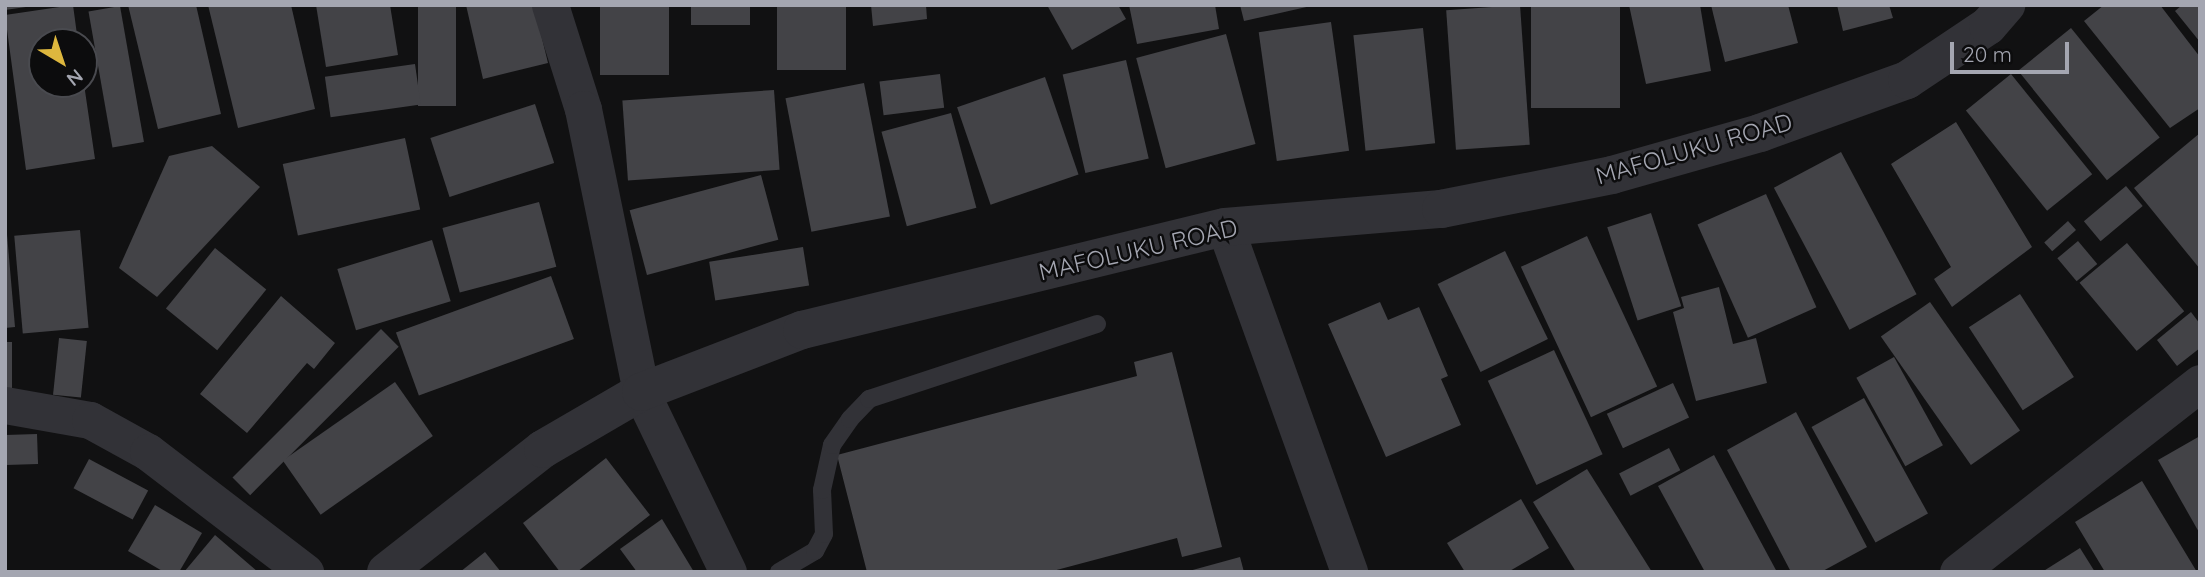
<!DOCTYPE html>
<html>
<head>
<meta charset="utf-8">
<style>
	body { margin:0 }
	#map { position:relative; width:2205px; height:577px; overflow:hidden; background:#111112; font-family:Quicksand,sans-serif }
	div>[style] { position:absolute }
	.building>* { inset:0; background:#434347; transform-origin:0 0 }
	.service>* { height:18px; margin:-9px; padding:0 9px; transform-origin:9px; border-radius:9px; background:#323237 }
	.minor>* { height:37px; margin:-18.5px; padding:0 18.5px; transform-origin:18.5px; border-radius:18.5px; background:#323237 }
	.tertiary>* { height:38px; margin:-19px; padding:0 19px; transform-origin:19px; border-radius:19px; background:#323237 }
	span { translate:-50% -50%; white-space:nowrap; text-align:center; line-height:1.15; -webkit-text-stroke:5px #0c0c0d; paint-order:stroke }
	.street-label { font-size:24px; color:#a4a6b1 }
	.frame { position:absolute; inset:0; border:7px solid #a4a6b1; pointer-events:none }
	.north { position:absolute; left:28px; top:28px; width:70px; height:70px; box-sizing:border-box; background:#0c0c0d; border:2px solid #494a4f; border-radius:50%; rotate:141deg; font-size:19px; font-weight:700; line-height:28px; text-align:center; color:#a4a6b1 }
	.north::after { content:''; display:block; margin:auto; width:24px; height:32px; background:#ddb73e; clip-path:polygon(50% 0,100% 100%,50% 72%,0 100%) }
	.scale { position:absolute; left:1950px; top:42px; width:119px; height:32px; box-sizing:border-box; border:4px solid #a4a6b1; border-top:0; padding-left:9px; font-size:21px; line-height:24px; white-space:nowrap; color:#a4a6b1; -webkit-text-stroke:5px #0c0c0d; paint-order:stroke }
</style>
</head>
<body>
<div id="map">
	<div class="building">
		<div style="clip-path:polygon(5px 5px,26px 5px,26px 7px,5px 10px)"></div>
		<div style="clip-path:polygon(73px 5px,78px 42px,42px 42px,42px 84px,84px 84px,95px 159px,26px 170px,5px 15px)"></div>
		<div style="clip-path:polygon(128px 5px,196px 5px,221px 114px,158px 129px)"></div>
		<div style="clip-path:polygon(208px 5px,291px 5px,315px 109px,238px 128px)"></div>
		<div style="clip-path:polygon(316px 5px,390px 5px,398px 55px,326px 67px)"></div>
		<div style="left:418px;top:5px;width:38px;height:101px"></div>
		<div style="clip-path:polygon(466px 5px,534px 5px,548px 63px,483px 79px)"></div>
		<div style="left:600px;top:5px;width:69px;height:70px"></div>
		<div style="left:691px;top:5px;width:59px;height:20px"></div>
		<div style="left:777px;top:5px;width:69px;height:65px"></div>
		<div style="clip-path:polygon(871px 5px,926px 5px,927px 19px,873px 26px)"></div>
		<div style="clip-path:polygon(1047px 5px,1118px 5px,1126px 19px,1072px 50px)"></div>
		<div style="clip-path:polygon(1129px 5px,1215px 5px,1219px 29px,1137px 44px)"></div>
		<div style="clip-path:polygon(1240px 5px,1311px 5px,1311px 6px,1244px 21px)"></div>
		<div style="left:1520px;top:5px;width:140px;height:74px;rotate:86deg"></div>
		<div style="left:1531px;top:5px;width:89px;height:103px"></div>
		<div style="clip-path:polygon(1629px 5px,1700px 5px,1711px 71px,1646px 84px)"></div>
		<div style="clip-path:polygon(1711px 5px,1788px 5px,1798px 43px,1725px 62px)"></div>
		<div style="clip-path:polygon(1837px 5px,1889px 5px,1893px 18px,1843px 31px)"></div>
		<div style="clip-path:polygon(2104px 5px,2160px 5px,2200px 57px,2200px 108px,2170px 128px,2084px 21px)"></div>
		<div style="clip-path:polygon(2182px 5px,2200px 5px,2200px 42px,2175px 11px)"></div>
		<div style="left:120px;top:6px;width:138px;height:32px;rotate:80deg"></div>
		<div style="left:1331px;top:22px;width:130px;height:73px;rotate:82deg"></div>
		<div style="left:1423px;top:28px;width:116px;height:70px;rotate:84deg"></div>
		<div style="left:2071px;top:28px;width:141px;height:68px;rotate:51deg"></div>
		<div style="left:1226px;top:34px;width:114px;height:93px;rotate:75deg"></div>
		<div style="left:1126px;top:60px;width:101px;height:65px;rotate:77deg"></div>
		<div style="left:415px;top:64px;width:41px;height:91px;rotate:82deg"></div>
		<div style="left:940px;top:74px;width:34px;height:61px;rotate:83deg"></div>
		<div style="left:2011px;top:74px;width:129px;height:58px;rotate:51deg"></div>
		<div style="left:1045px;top:77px;width:103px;height:93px;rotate:71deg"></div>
		<div style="left:864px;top:83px;width:136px;height:80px;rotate:79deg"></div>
		<div style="left:774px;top:90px;width:80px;height:152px;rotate:86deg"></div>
		<div style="left:535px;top:104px;width:62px;height:110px;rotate:72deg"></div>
		<div style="left:951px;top:113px;width:98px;height:72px;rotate:75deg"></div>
		<div style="clip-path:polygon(1956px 122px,2032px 247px,1952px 307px,1934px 279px,1951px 267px,1891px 164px)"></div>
		<div style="clip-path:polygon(2200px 133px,2200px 269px,2134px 188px)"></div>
		<div style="left:405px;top:138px;width:73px;height:125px;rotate:78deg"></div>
		<div style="clip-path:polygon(212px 146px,260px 187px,157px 297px,119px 268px,169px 156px)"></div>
		<div style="left:1841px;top:152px;width:161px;height:76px;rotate:62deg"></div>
		<div style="left:761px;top:175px;width:67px;height:136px;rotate:75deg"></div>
		<div style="left:2126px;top:186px;width:26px;height:55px;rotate:50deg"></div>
		<div style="left:1766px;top:194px;width:124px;height:75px;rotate:66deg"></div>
		<div style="left:539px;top:202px;width:67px;height:100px;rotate:75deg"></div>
		<div style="clip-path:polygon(5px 211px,15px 327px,5px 328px)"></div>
		<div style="left:1651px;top:213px;width:98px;height:46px;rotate:72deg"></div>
		<div style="left:2068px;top:221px;width:12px;height:32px;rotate:48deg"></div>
		<div style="left:80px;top:230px;width:98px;height:66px;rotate:85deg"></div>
		<div style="left:1587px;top:236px;width:166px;height:73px;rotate:65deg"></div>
		<div style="left:432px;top:240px;width:64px;height:99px;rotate:73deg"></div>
		<div style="left:2078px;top:241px;width:30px;height:27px;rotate:50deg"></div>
		<div style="left:2127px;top:243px;width:89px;height:62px;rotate:50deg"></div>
		<div style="left:803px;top:247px;width:39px;height:95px;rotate:81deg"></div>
		<div style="left:215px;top:248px;width:66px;height:78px;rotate:39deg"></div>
		<div style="left:1505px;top:251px;width:98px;height:75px;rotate:64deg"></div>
		<div style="left:551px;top:276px;width:67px;height:165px;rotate:70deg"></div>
		<div style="clip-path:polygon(1719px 287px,1733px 344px,1756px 338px,1767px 383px,1696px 401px,1673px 312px,1684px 308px,1681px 297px)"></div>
		<div style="left:2020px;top:294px;width:99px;height:61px;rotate:57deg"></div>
		<div style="clip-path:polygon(281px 296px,335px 343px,314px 369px,307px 363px,247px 433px,200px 394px)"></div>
		<div style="clip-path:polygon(1380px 302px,1388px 320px,1419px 307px,1448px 376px,1441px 379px,1461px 425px,1386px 457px,1328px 324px)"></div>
		<div style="left:1930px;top:302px;width:157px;height:60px;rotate:55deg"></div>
		<div style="clip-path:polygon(2191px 312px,2200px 324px,2200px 348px,2177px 366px,2157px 340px)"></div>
		<div style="left:381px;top:329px;width:25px;height:210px;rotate:45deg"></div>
		<div style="left:59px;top:338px;width:28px;height:57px;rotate:6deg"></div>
		<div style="left:5px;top:342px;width:7px;height:48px"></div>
		<div style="left:1554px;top:350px;width:115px;height:73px;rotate:65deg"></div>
		<div style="clip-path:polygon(1172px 352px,1222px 547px,1182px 557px,1177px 538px,1049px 572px,867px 572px,837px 455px,1137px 376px,1134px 362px)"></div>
		<div style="left:1894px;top:357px;width:101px;height:43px;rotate:61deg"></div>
		<div style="left:395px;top:382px;width:66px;height:137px;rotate:55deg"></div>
		<div style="left:1673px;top:383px;width:38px;height:73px;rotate:65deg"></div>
		<div style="left:1864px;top:398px;width:132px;height:60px;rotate:61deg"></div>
		<div style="clip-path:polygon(1796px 412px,1867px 547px,1821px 572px,1791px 572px,1727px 450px)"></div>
		<div style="left:37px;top:434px;width:30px;height:32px;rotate:88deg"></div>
		<div style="clip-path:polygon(2200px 436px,2200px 534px,2158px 460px)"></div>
		<div style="left:1669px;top:448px;width:25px;height:56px;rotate:63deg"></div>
		<div style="clip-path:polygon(1714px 455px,1777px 572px,1705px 572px,1658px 486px)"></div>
		<div style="clip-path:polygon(606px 458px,650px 515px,577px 572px,560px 572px,523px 523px)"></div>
		<div style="left:89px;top:459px;width:67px;height:33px;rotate:28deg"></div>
		<div style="clip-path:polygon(1587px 469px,1652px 572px,1576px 572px,1533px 502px)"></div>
		<div style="clip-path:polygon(2142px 481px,2197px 572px,2105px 572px,2075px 522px)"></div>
		<div style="clip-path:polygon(1521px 499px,1549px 548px,1508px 572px,1465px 572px,1447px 543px)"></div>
		<div style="clip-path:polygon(155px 505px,202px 533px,179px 572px,164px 572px,128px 551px)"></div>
		<div style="clip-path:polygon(662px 519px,694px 572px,637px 572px,620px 549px)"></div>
		<div style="clip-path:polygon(215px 535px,258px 572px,184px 572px)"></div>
		<div style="clip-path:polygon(2080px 548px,2095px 572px,2042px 572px)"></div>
		<div style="clip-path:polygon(485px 552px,501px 572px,460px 572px)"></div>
		<div style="clip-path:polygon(1240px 557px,1244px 572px,1189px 572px,1189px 571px)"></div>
	</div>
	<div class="service">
		<div style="left:779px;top:572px;width:42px;rotate:-30.3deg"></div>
		<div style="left:815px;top:551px;width:19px;rotate:-62deg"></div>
		<div style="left:824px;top:534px;width:44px;rotate:-92.6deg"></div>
		<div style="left:822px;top:490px;width:46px;rotate:-77.5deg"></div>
		<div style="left:832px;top:445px;width:32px;rotate:-55deg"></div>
		<div style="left:850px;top:419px;width:28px;rotate:-46deg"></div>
		<div style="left:869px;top:399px;width:240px;rotate:-18.2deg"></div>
	</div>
	<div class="minor">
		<div style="left:550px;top:5px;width:109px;rotate:72.4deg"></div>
		<div style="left:583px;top:109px;width:289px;rotate:78.4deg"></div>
		<div style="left:641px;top:392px;width:200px;rotate:64.2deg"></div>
		<div style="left:1225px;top:227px;width:367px;rotate:70.2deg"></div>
		<div style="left:5px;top:405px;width:86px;rotate:10deg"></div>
		<div style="left:90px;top:420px;width:66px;rotate:28.9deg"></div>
		<div style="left:148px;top:452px;width:198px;rotate:37.4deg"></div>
		<div style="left:1958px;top:572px;width:307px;rotate:-38deg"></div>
	</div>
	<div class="tertiary">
		<div style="left:386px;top:572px;width:199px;rotate:-38.1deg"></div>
		<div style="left:543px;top:449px;width:113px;rotate:-30.2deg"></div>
		<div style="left:641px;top:392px;width:173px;rotate:-21.1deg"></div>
		<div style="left:802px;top:330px;width:435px;rotate:-13.7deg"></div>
		<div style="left:1225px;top:227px;width:217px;rotate:-4.8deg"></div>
		<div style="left:1441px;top:209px;width:174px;rotate:-11.2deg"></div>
		<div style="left:1612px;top:175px;width:154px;rotate:-15.8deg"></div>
		<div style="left:1760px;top:133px;width:156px;rotate:-19.8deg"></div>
		<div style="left:1907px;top:80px;width:97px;rotate:-33.7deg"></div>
		<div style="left:1988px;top:26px;width:28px;rotate:-49deg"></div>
	</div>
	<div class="street-label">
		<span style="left:1694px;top:149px;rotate:-16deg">MAFOLUKU ROAD</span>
		<span style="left:1138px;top:250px;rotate:-13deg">MAFOLUKU ROAD</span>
	</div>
	<div class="frame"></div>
	<div class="north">N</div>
	<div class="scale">20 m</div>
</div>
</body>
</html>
